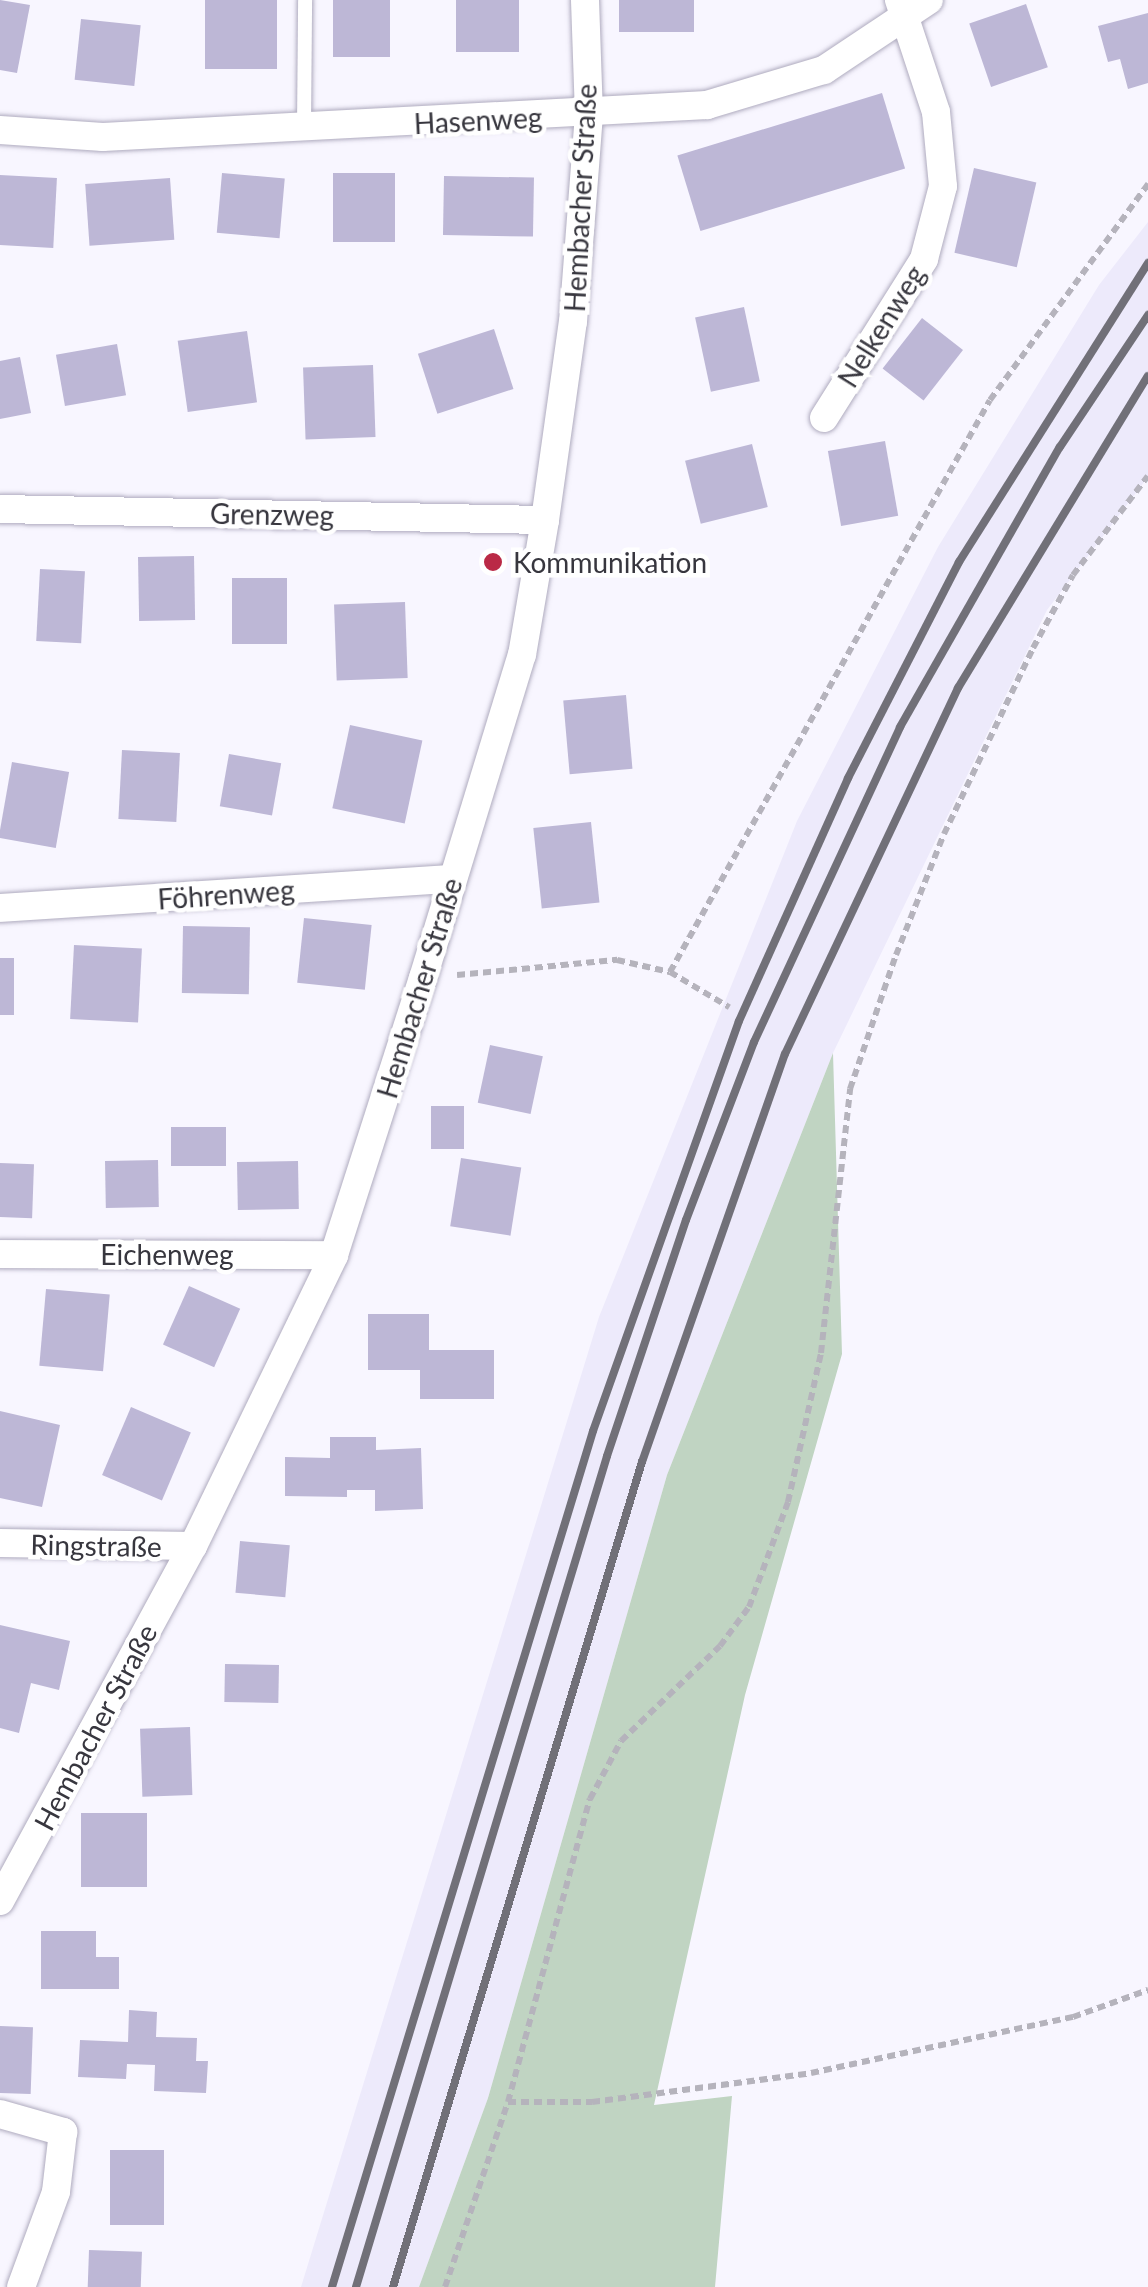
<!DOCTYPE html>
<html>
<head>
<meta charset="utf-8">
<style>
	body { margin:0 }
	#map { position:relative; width:1148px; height:2287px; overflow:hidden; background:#f8f6ff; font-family:Lato,sans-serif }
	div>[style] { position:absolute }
	.built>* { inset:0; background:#edeafb }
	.green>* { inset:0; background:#c0d4c2 }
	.building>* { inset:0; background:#bdb7d6; transform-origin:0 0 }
	.path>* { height:6px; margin-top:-3px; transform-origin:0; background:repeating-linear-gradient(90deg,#b5b3bc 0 8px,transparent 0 13px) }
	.roads { filter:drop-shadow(0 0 2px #afabbf) drop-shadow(0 0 2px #afabbf) }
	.service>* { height:14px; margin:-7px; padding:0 7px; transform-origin:7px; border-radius:7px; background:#fff }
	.minor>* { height:28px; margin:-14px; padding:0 14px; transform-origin:14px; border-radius:14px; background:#fff }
	.rail>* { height:8px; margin:-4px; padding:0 4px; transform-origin:4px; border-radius:4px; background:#717078 }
	.dots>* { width:28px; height:28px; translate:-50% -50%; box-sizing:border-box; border:5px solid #fff; border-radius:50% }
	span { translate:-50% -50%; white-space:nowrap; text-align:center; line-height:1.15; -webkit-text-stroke:9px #fff; paint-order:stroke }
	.street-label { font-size:28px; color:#37363e }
	.poi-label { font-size:28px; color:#37363e }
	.left { translate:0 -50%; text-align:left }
</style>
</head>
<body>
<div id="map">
	<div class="built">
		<div style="clip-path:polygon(1148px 222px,1148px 477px,1047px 610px,833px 1053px,667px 1475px,488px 2098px,419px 2287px,301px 2287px,599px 1317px,797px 821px,938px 547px,1099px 285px)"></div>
	</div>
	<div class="green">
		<div style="clip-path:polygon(833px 1053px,842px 1354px,745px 1695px,654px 2105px,732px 2096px,715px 2287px,419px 2287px,488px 2098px,667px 1475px)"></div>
	</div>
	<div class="building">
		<div style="clip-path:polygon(0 0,30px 5px,17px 73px,0 70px)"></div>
		<div style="left:205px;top:0;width:72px;height:69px"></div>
		<div style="left:333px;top:0;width:57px;height:57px"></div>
		<div style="left:456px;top:0;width:63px;height:52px"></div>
		<div style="left:619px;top:0;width:75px;height:32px"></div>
		<div style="left:1026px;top:4px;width:67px;height:60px;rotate:71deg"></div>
		<div style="clip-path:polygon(1148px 13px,1148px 83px,1128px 89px,1120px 59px,1108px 62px,1098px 26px)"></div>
		<div style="left:81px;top:19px;width:60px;height:61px;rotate:6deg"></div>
		<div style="left:882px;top:93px;width:79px;height:214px;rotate:73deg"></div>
		<div style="left:974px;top:168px;width:64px;height:87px;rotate:13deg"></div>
		<div style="left:222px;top:173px;width:63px;height:60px;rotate:5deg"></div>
		<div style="left:333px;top:173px;width:62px;height:69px"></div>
		<div style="left:0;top:175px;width:57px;height:70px;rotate:3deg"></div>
		<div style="left:444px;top:176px;width:90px;height:59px;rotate:1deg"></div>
		<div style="left:170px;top:178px;width:62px;height:85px;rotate:86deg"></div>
		<div style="left:744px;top:307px;width:76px;height:50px;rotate:78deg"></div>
		<div style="left:922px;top:318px;width:52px;height:64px;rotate:38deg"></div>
		<div style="left:494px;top:329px;width:63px;height:80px;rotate:72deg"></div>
		<div style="left:247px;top:331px;width:72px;height:70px;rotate:82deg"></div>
		<div style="left:117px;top:344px;width:52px;height:62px;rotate:80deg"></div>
		<div style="clip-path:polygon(20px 357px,31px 413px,0 419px,0 361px)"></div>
		<div style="left:373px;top:365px;width:72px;height:70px;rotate:88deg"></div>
		<div style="left:885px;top:441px;width:76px;height:58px;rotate:80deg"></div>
		<div style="left:752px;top:444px;width:65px;height:69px;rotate:76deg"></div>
		<div style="left:194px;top:556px;width:64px;height:56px;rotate:89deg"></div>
		<div style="left:40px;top:569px;width:45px;height:72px;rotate:3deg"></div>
		<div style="left:232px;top:578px;width:55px;height:66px"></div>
		<div style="left:405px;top:602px;width:76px;height:71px;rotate:88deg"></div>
		<div style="left:626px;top:695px;width:74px;height:63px;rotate:85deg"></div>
		<div style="left:350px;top:725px;width:74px;height:85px;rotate:12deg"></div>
		<div style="left:122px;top:750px;width:58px;height:69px;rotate:3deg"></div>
		<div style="left:229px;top:754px;width:53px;height:53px;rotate:10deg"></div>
		<div style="left:12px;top:762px;width:58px;height:77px;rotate:10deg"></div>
		<div style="left:591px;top:822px;width:81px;height:58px;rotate:84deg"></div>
		<div style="left:304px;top:918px;width:68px;height:65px;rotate:6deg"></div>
		<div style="left:183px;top:926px;width:67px;height:67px;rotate:1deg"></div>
		<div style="left:74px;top:945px;width:68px;height:74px;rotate:3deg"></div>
		<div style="left:0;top:958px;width:14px;height:57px"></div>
		<div style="left:490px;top:1045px;width:54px;height:59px;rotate:12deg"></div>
		<div style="left:431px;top:1106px;width:33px;height:43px"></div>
		<div style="left:171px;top:1127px;width:55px;height:39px"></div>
		<div style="left:461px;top:1158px;width:61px;height:69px;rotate:9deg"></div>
		<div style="left:158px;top:1160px;width:47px;height:53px;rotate:89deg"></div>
		<div style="left:298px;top:1161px;width:48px;height:61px;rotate:89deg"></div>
		<div style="left:0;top:1163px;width:34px;height:54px;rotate:2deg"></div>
		<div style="left:189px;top:1286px;width:56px;height:64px;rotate:24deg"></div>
		<div style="left:46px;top:1289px;width:64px;height:77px;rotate:5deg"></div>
		<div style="clip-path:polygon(368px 1314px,429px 1314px,429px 1350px,494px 1350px,494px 1399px,420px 1399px,420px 1370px,368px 1370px)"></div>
		<div style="left:131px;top:1407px;width:65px;height:74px;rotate:23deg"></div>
		<div style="clip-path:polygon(0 1411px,60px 1425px,42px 1507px,0 1498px)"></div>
		<div style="clip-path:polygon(330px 1437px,376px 1437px,376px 1450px,421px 1448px,423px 1509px,375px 1511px,375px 1490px,347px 1490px,347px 1497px,285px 1496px,285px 1457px,330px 1458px)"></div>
		<div style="left:240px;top:1541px;width:50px;height:52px;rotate:5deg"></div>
		<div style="clip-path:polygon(0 1625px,70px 1641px,59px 1690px,31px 1683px,19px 1733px,0 1728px)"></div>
		<div style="left:225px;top:1664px;width:54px;height:38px;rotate:1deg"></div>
		<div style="left:190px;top:1727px;width:68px;height:50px;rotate:88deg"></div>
		<div style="left:81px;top:1813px;width:66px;height:74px"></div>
		<div style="clip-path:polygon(41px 1931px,96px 1931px,96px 1957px,119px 1957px,119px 1989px,41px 1989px)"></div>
		<div style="clip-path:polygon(129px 2010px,157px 2012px,156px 2037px,197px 2038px,196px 2061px,208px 2061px,206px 2093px,154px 2091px,155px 2065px,127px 2064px,126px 2079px,78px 2077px,80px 2040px,128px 2042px)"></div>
		<div style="left:0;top:2026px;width:33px;height:67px;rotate:2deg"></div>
		<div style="left:110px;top:2150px;width:54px;height:75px"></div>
		<div style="left:89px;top:2250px;width:53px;height:37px;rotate:2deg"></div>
	</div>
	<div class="path">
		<div style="left:670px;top:972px;width:655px;rotate:-60.78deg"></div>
		<div style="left:990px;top:400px;width:268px;rotate:-53.8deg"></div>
		<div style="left:457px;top:975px;width:161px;rotate:-5.4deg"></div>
		<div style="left:617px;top:960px;width:54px;rotate:12.8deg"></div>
		<div style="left:670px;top:972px;width:69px;rotate:30.7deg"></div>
		<div style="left:508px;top:2102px;width:84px"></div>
		<div style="left:592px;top:2102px;width:221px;rotate:-7.5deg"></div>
		<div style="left:811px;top:2073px;width:268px;rotate:-12.1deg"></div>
		<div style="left:1073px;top:2017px;width:80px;rotate:-19.8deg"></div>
		<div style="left:445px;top:2287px;width:195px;rotate:-71.2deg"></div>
		<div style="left:508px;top:2102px;width:314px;rotate:-74.9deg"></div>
		<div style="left:590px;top:1799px;width:66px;rotate:-61.9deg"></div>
		<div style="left:621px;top:1741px;width:137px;rotate:-43.8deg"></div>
		<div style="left:720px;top:1646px;width:49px;rotate:-53.4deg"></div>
		<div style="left:749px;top:1607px;width:112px;rotate:-69.6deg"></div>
		<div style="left:788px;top:1502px;width:153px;rotate:-77.5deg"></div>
		<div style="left:821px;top:1353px;width:266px;rotate:-83.7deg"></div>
		<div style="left:850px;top:1089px;width:142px;rotate:-71.1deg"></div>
		<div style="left:896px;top:955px;width:130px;rotate:-68.4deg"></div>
		<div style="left:944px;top:834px;width:206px;rotate:-64.4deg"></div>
		<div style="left:1033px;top:648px;width:83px;rotate:-61.3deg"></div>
		<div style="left:1073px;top:575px;width:124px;rotate:-52.9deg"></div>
	</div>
	<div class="roads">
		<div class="service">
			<div style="left:304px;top:127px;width:127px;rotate:-89.5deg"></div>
		</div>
		<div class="minor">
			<div style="left:0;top:130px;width:103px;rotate:3.9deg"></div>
			<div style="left:103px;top:137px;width:605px;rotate:-3.03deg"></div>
			<div style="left:707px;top:105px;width:122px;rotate:-16.7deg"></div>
			<div style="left:824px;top:70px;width:126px;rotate:-33.7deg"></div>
			<div style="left:824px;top:418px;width:188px;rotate:-57.8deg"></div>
			<div style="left:924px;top:259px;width:75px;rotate:-75.4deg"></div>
			<div style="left:943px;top:186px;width:74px;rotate:-95.4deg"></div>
			<div style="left:936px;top:112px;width:118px;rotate:-108.3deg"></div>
			<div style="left:0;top:509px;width:545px;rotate:1.16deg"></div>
			<div style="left:0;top:908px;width:453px;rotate:-3.7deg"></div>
			<div style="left:0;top:1254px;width:334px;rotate:0.2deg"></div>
			<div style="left:0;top:1543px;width:193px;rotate:0.9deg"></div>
			<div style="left:0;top:1901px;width:404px;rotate:-61.5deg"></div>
			<div style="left:193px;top:1546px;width:323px;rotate:-64.1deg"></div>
			<div style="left:334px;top:1255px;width:291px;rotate:-72.2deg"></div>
			<div style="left:423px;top:978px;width:338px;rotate:-73deg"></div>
			<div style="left:522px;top:655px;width:137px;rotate:-80.3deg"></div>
			<div style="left:545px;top:520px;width:200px;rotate:-82deg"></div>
			<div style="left:573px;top:322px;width:208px;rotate:-85.6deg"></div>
			<div style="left:589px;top:115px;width:115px;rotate:-92deg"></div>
			<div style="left:0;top:2114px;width:66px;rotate:15.9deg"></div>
			<div style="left:63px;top:2132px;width:60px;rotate:96.7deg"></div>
			<div style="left:56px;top:2192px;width:101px;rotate:110.2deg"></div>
		</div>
	</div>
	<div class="rail">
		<div style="left:332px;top:2287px;width:895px;rotate:-73.04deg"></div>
		<div style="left:593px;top:1431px;width:435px;rotate:-70.4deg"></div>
		<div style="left:739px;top:1021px;width:266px;rotate:-65.8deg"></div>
		<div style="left:848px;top:778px;width:243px;rotate:-62.8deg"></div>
		<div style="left:959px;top:562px;width:354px;rotate:-57.7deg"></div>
		<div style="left:356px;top:2287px;width:868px;rotate:-73.19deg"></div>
		<div style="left:607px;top:1456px;width:249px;rotate:-71.5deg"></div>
		<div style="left:686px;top:1220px;width:191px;rotate:-69.1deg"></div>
		<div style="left:754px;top:1042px;width:347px;rotate:-65.1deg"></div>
		<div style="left:900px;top:727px;width:322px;rotate:-60.3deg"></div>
		<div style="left:1060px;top:447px;width:159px;rotate:-56.3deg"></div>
		<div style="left:393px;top:2287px;width:862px;rotate:-73.21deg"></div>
		<div style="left:642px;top:1462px;width:432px;rotate:-70.7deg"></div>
		<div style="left:785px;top:1054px;width:405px;rotate:-64.7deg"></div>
		<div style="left:958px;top:688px;width:365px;rotate:-58.7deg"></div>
	</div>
	<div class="dots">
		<div style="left:493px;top:562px;background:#ba2946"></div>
	</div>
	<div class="street-label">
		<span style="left:478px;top:120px;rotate:-3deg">Hasenweg</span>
		<span style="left:580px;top:198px;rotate:-87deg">Hembacher Straße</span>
		<span style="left:881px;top:326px;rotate:-58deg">Nelkenweg</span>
		<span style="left:272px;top:514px;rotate:1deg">Grenzweg</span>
		<span style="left:226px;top:894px;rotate:-4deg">Föhrenweg</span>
		<span style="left:419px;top:988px;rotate:-73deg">Hembacher Straße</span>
		<span style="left:167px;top:1254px">Eichenweg</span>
		<span style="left:96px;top:1545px;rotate:1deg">Ringstraße</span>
		<span style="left:95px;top:1727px;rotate:-62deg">Hembacher Straße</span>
	</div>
	<div class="poi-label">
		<span class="left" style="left:513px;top:562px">Kommunikation</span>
	</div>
</div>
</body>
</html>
